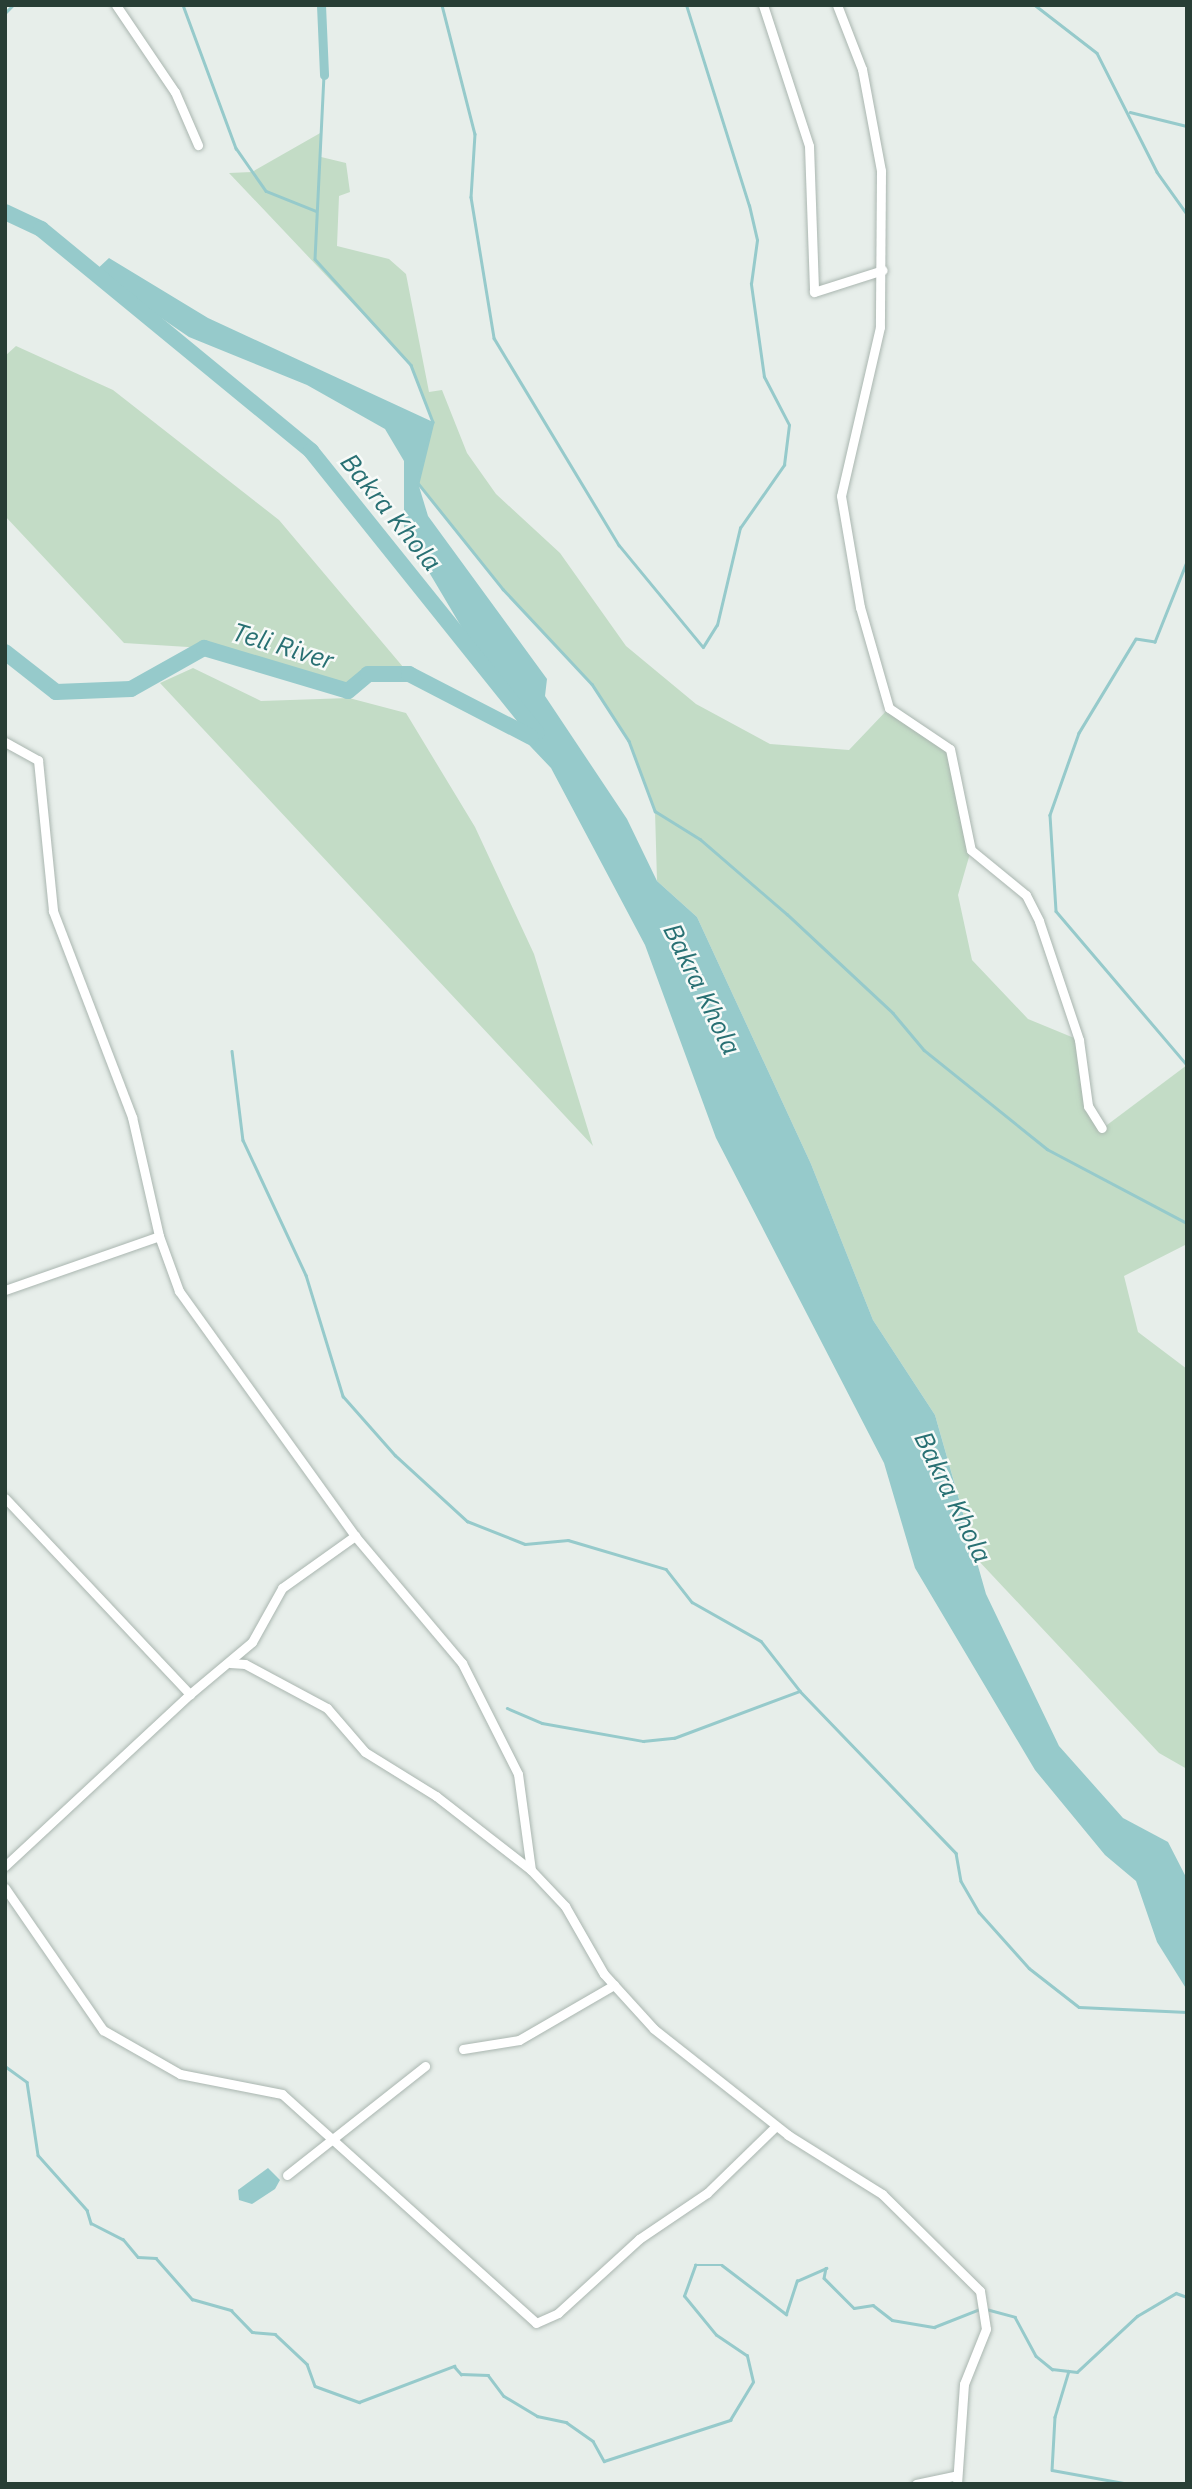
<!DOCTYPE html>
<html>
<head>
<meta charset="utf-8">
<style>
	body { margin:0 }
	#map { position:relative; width:1192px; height:2489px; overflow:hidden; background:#e7eeea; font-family:"IBM Plex Sans",sans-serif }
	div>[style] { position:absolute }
	.green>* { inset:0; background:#c3dcc6 }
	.water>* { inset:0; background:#96cacb }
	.stream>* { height:2.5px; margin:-1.25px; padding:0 1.25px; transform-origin:1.25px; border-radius:1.25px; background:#96cacb }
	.canal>* { height:9px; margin:-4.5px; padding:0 4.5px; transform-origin:4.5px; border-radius:4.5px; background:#96cacb }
	.river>* { height:16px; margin:-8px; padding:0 8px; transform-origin:8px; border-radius:8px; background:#96cacb }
	.roads { filter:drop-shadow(0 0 2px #aab6b0) drop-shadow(0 0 2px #aab6b0) }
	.minor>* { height:9px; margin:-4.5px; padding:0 4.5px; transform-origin:4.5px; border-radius:4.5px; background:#fff }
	span { translate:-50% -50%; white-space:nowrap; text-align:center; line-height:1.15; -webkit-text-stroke:5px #f7faf8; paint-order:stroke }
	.water-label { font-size:26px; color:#287073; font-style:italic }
	.frame { position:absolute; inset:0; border:7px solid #283e35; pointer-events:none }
</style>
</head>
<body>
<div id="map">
	<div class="green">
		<div style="clip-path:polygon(322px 132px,321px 157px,346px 163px,350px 192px,339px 196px,337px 246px,389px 259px,406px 274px,429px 392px,442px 390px,467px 453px,496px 494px,560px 553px,626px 646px,696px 704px,770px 744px,849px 750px,889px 708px,950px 749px,971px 850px,958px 895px,972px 960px,1028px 1019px,1079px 1040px,1088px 1106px,1103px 1128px,1187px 1065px,1187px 1244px,1124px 1276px,1138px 1332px,1187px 1369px,1187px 1769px,1159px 1753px,976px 1558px,935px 1415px,873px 1320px,811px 1164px,697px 917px,657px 881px,655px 811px,629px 741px,592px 684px,503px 589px,418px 483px,433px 422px,411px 365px,229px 173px,252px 172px)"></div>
		<div style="clip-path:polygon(16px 346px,113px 390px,279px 520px,409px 674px,368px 674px,348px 691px,204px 648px,124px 643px,5px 516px,5px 356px)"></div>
		<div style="clip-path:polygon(193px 668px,261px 701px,349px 698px,406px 713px,475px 827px,534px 954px,593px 1146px,160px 683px)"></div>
	</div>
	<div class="water">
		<div style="clip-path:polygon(109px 258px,208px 318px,433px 422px,418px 483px,428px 516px,547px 679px,545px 696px,627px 819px,657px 881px,697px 917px,811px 1164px,873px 1320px,935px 1415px,986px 1594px,1059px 1746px,1123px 1818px,1168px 1842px,1187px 1879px,1187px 1990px,1157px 1942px,1136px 1881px,1105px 1855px,1035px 1770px,915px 1568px,884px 1463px,716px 1138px,645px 945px,551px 768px,512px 727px,532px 727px,487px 670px,404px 530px,404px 461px,385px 429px,307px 385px,189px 337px,94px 272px)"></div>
		<div style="clip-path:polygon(268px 2168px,280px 2180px,275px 2189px,252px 2204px,239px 2200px,238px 2190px)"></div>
	</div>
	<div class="stream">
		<div style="left:183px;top:5px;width:153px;rotate:69.7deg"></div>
		<div style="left:236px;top:148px;width:52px;rotate:55.1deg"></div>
		<div style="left:266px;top:191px;width:54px;rotate:21.8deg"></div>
		<div style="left:442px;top:5px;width:133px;rotate:75.7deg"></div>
		<div style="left:475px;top:134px;width:63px;rotate:93.6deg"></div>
		<div style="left:471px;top:197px;width:143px;rotate:80.7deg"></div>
		<div style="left:494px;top:338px;width:242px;rotate:58.9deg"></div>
		<div style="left:619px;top:545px;width:132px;rotate:50.5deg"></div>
		<div style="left:703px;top:647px;width:26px;rotate:-58deg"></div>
		<div style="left:717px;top:625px;width:100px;rotate:-76.7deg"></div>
		<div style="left:740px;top:528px;width:77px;rotate:-55.1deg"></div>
		<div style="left:784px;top:465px;width:40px;rotate:-82.9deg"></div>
		<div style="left:789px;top:425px;width:54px;rotate:-117.5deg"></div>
		<div style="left:764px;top:377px;width:94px;rotate:-98deg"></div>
		<div style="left:751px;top:284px;width:44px;rotate:-82.2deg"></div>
		<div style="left:757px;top:240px;width:35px;rotate:-103deg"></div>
		<div style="left:749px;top:206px;width:211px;rotate:-107.4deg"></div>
		<div style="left:1035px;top:5px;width:78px;rotate:37.7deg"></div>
		<div style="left:1097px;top:53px;width:133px;rotate:63.2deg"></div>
		<div style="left:1157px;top:172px;width:52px;rotate:54.5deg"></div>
		<div style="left:5px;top:13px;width:11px;rotate:-45deg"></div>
		<div style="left:324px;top:75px;width:184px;rotate:92.8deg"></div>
		<div style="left:315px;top:259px;width:143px;rotate:47.8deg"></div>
		<div style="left:411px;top:365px;width:61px;rotate:68.9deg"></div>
		<div style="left:433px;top:422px;width:63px;rotate:103.8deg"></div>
		<div style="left:418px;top:483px;width:136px;rotate:51.3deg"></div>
		<div style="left:503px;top:589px;width:130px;rotate:46.9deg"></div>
		<div style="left:592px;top:684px;width:68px;rotate:57deg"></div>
		<div style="left:629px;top:741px;width:75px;rotate:69.6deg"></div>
		<div style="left:655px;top:811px;width:53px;rotate:31.9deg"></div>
		<div style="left:700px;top:839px;width:115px;rotate:40.8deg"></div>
		<div style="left:787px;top:914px;width:145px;rotate:43deg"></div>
		<div style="left:893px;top:1013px;width:48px;rotate:50deg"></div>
		<div style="left:924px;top:1050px;width:158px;rotate:38.8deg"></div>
		<div style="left:1047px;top:1149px;width:158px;rotate:27.9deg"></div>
		<div style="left:1130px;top:112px;width:59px;rotate:13.8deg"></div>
		<div style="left:1187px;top:562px;width:86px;rotate:111.8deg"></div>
		<div style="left:1155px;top:642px;width:19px;rotate:-171deg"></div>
		<div style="left:1136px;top:639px;width:110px;rotate:121.2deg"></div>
		<div style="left:1079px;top:733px;width:87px;rotate:109.5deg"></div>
		<div style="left:1050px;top:815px;width:96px;rotate:86.4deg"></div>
		<div style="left:1056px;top:911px;width:202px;rotate:49.6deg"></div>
		<div style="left:232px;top:1051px;width:90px;rotate:83deg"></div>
		<div style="left:243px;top:1140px;width:149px;rotate:65deg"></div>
		<div style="left:306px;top:1275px;width:127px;rotate:73deg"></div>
		<div style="left:343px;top:1396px;width:79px;rotate:48.6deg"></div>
		<div style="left:395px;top:1455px;width:98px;rotate:42.5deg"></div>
		<div style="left:467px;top:1521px;width:62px;rotate:21.6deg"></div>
		<div style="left:525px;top:1544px;width:43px;rotate:-5.3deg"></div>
		<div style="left:568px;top:1540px;width:102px;rotate:16.5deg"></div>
		<div style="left:666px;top:1569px;width:42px;rotate:51.8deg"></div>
		<div style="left:692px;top:1602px;width:79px;rotate:29.5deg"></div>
		<div style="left:761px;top:1641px;width:63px;rotate:52deg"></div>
		<div style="left:507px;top:1708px;width:38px;rotate:23deg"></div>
		<div style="left:542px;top:1723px;width:103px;rotate:10.1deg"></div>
		<div style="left:643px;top:1741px;width:31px;rotate:-6deg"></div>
		<div style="left:674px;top:1738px;width:134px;rotate:-20.5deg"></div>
		<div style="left:800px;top:1691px;width:225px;rotate:46.1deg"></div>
		<div style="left:956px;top:1853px;width:28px;rotate:80deg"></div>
		<div style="left:961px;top:1881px;width:36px;rotate:60deg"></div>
		<div style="left:979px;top:1912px;width:75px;rotate:48.2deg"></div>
		<div style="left:1029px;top:1968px;width:63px;rotate:38deg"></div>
		<div style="left:1079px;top:2007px;width:108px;rotate:2.7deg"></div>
		<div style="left:5px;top:2066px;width:27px;rotate:36deg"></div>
		<div style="left:27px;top:2082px;width:74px;rotate:81.4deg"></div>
		<div style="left:38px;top:2155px;width:74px;rotate:48.3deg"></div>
		<div style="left:87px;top:2210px;width:14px;rotate:73deg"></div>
		<div style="left:91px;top:2223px;width:36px;rotate:27deg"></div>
		<div style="left:123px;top:2239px;width:23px;rotate:50deg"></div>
		<div style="left:138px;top:2257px;width:18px;rotate:3deg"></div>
		<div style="left:156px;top:2258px;width:55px;rotate:48.7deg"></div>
		<div style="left:192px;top:2299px;width:41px;rotate:15.8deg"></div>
		<div style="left:231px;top:2310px;width:30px;rotate:46deg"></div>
		<div style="left:252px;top:2332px;width:23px;rotate:5deg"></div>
		<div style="left:275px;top:2334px;width:44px;rotate:43.2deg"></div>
		<div style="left:307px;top:2364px;width:23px;rotate:70deg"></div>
		<div style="left:315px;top:2386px;width:47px;rotate:20deg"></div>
		<div style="left:359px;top:2402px;width:102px;rotate:-20.8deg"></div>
		<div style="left:454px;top:2366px;width:11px;rotate:49deg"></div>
		<div style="left:461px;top:2374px;width:27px;rotate:2deg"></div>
		<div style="left:488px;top:2375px;width:26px;rotate:53deg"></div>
		<div style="left:504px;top:2396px;width:39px;rotate:31deg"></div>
		<div style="left:537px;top:2416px;width:30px;rotate:12deg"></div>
		<div style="left:566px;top:2422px;width:33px;rotate:35deg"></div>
		<div style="left:593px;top:2441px;width:23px;rotate:61deg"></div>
		<div style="left:604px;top:2461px;width:133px;rotate:-18deg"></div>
		<div style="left:730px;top:2420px;width:44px;rotate:-58.8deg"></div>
		<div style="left:753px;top:2382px;width:27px;rotate:-103deg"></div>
		<div style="left:747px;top:2356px;width:37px;rotate:-146deg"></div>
		<div style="left:716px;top:2335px;width:50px;rotate:-129.4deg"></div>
		<div style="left:684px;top:2296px;width:33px;rotate:-70deg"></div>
		<div style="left:695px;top:2265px;width:27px"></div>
		<div style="left:722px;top:2265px;width:81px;rotate:37.4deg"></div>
		<div style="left:786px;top:2314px;width:35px;rotate:-72deg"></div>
		<div style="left:797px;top:2281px;width:32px;rotate:-24deg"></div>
		<div style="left:826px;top:2268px;width:10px;rotate:101deg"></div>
		<div style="left:824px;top:2278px;width:42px;rotate:45deg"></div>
		<div style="left:854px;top:2308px;width:19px;rotate:-9deg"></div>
		<div style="left:873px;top:2305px;width:24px;rotate:38deg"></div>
		<div style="left:892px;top:2320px;width:43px;rotate:9.5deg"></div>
		<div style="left:934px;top:2327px;width:49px;rotate:-21.4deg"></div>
		<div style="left:986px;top:2309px;width:30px;rotate:15deg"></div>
		<div style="left:1015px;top:2317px;width:44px;rotate:61.7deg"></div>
		<div style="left:1036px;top:2356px;width:21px;rotate:39deg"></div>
		<div style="left:1052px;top:2369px;width:25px;rotate:7deg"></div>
		<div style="left:1077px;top:2372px;width:82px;rotate:-43deg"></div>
		<div style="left:1137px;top:2316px;width:45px;rotate:-30.5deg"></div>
		<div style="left:1176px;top:2293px;width:12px;rotate:20deg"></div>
		<div style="left:1069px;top:2371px;width:48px;rotate:106.9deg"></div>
		<div style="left:1055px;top:2417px;width:53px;rotate:93.2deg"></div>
		<div style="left:1052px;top:2470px;width:78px;rotate:10.3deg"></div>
	</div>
	<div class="canal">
		<div style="left:321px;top:5px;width:70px;rotate:87.5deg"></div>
	</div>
	<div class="river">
		<div style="left:5px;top:212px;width:40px;rotate:25deg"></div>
		<div style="left:41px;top:229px;width:350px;rotate:39.4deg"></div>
		<div style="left:311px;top:451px;width:361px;rotate:51.3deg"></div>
		<div style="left:5px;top:652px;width:65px;rotate:38.1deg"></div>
		<div style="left:56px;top:692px;width:75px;rotate:-2.3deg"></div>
		<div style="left:131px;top:689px;width:84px;rotate:-29.3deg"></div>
		<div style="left:204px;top:648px;width:150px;rotate:16.6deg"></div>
		<div style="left:348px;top:691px;width:26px;rotate:-40deg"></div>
		<div style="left:368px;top:674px;width:41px"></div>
		<div style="left:409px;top:674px;width:137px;rotate:27.3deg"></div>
	</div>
	<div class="roads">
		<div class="minor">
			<div style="left:116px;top:5px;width:105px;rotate:55.9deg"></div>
			<div style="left:175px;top:92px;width:58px;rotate:66.5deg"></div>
			<div style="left:763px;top:5px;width:148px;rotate:71.9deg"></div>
			<div style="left:809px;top:146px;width:146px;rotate:88deg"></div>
			<div style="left:814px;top:292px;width:72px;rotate:-17.7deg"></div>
			<div style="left:837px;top:5px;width:69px;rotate:68.7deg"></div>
			<div style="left:862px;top:69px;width:104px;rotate:79.4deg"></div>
			<div style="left:881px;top:171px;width:156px;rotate:90.4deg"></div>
			<div style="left:880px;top:327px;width:173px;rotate:103deg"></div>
			<div style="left:841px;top:496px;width:113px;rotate:80.3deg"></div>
			<div style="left:860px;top:607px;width:105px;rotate:74deg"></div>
			<div style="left:889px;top:708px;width:73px;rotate:33.9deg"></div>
			<div style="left:950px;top:749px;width:103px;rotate:78.3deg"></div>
			<div style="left:971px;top:850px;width:71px;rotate:39.3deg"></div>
			<div style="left:1026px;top:895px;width:29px;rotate:63deg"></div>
			<div style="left:1039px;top:921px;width:126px;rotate:71.4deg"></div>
			<div style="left:1079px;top:1040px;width:67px;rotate:82.2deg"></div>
			<div style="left:1088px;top:1106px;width:26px;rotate:58deg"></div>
			<div style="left:5px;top:742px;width:38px;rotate:29deg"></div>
			<div style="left:38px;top:760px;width:152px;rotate:84.3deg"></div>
			<div style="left:53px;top:911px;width:221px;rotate:69deg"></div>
			<div style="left:132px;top:1117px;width:122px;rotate:77.2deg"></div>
			<div style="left:159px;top:1236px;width:59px;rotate:70deg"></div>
			<div style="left:179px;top:1291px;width:302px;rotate:54.3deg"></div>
			<div style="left:355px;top:1536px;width:166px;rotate:49.9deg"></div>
			<div style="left:462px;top:1663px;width:124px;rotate:63.2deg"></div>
			<div style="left:518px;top:1774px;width:97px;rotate:82.3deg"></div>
			<div style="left:531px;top:1870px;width:50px;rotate:46.6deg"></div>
			<div style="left:565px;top:1906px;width:78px;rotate:60.2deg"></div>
			<div style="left:604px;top:1974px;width:74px;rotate:47.7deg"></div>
			<div style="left:654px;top:2029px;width:171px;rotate:38.3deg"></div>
			<div style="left:788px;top:2135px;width:111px;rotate:32.1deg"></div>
			<div style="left:882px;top:2194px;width:138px;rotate:44.7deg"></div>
			<div style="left:980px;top:2291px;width:38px;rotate:81deg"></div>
			<div style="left:986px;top:2329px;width:59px;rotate:111.8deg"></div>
			<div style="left:964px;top:2384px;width:100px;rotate:94deg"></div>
			<div style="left:5px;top:1290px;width:163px;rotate:-19.3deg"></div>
			<div style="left:5px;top:1498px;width:270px;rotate:46.7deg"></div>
			<div style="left:190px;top:1694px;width:253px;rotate:137.1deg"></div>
			<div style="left:230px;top:1663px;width:15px;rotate:4deg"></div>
			<div style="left:245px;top:1664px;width:93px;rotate:28.2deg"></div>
			<div style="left:327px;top:1708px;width:58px;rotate:49.2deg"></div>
			<div style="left:365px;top:1752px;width:84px;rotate:31.8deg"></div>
			<div style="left:436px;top:1796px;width:120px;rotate:37.9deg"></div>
			<div style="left:190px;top:1694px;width:81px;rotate:-40deg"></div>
			<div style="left:252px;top:1642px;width:62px;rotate:-60.9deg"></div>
			<div style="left:282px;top:1588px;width:90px;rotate:-35.5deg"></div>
			<div style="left:5px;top:1888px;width:173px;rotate:55.4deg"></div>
			<div style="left:103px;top:2030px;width:89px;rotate:29.7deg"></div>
			<div style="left:180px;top:2074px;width:104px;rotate:11.1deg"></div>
			<div style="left:282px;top:2094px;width:342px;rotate:42deg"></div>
			<div style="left:536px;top:2323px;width:24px;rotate:-24deg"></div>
			<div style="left:558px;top:2313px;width:110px;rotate:-42.4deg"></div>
			<div style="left:639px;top:2239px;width:82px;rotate:-34.1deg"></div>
			<div style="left:707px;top:2193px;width:96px;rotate:-44.2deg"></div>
			<div style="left:463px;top:2049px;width:57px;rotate:-9.1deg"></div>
			<div style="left:519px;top:2040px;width:110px;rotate:-30.1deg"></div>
			<div style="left:287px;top:2175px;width:176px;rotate:-38.3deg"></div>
			<div style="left:916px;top:2484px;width:40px;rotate:-12deg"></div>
		</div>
	</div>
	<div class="water-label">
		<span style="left:391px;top:512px;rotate:51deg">Bakra Khola</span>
		<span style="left:283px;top:646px;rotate:17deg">Teli River</span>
		<span style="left:702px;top:989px;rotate:64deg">Bakra Khola</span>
		<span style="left:953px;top:1497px;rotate:64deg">Bakra Khola</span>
	</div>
	<div class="frame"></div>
</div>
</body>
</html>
